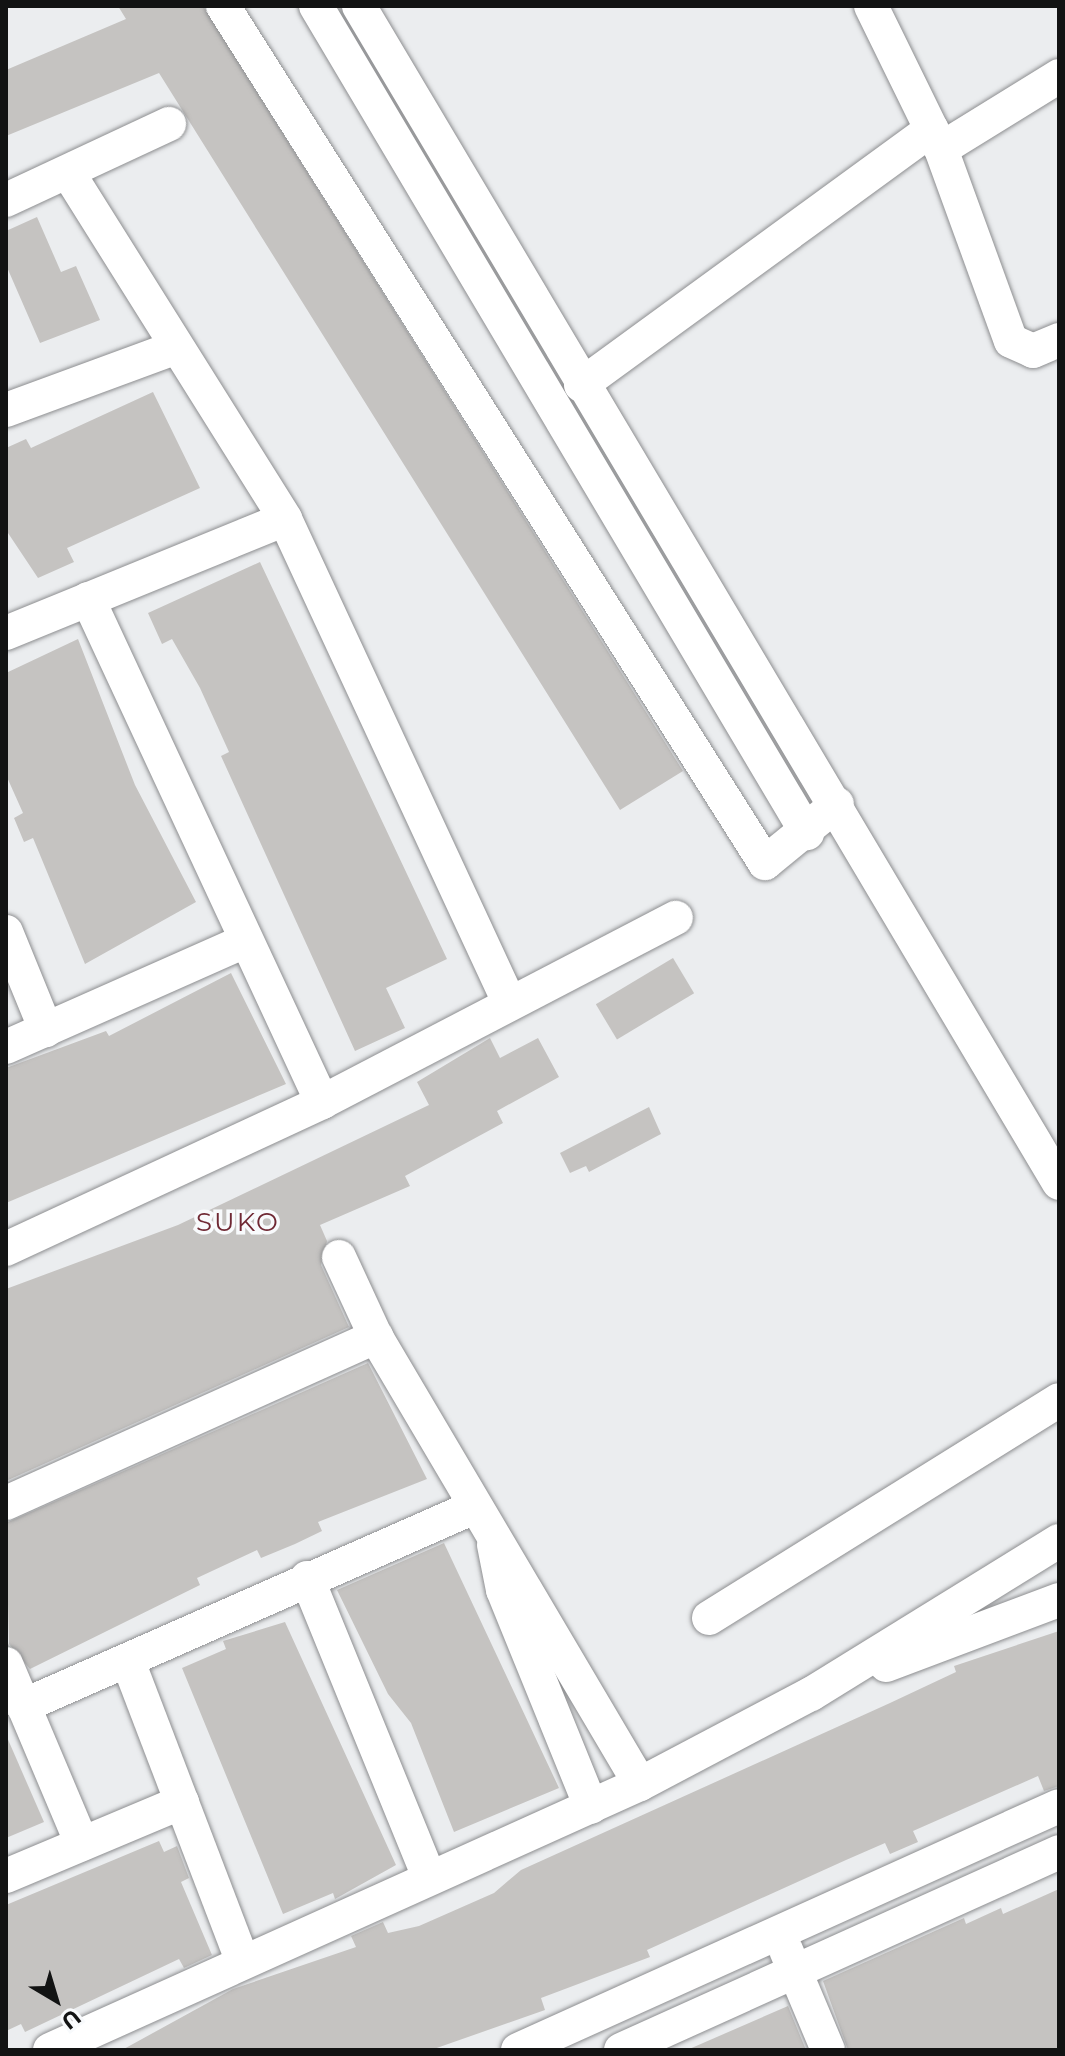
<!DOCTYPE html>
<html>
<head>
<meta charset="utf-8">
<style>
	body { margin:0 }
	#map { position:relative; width:1065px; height:2056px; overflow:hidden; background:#ebedef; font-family:Montserrat,sans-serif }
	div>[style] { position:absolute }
	.building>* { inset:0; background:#c5c3c1; transform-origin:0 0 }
	.roads { filter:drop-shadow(0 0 2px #8d8e90) drop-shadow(0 0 2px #8d8e90) }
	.minor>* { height:34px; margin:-17px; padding:0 17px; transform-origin:17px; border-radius:17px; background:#fff }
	span { translate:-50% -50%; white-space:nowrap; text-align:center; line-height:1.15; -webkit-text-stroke:7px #f8fafc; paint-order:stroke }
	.quarter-label { font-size:26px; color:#6f2833; letter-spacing:2px }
	.frame { position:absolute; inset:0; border:8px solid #121313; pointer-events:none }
	.north { position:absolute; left:16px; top:1960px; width:80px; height:80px; -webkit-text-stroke:6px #f8fafc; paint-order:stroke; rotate:142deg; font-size:22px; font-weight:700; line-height:32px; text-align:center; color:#121313 }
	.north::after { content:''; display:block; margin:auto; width:28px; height:36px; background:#121313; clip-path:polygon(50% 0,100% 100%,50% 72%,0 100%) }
</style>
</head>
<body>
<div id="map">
	<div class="building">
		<div style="clip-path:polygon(118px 6px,203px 6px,683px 771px,620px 810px,159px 73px,6px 136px,6px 70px,126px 19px)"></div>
		<div style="clip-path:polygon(37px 217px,61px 272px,76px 266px,100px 320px,40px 343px,6px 265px,6px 231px)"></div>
		<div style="clip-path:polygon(153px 392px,200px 488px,67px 548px,74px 562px,38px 578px,6px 530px,6px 448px,26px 439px,31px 448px)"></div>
		<div style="clip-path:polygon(260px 562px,447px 959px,386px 988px,405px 1028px,355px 1051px,221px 756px,229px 752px,200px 688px,172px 639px,162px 644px,148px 613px)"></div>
		<div style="clip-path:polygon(78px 639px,135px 785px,196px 902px,85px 964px,33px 838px,24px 842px,14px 818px,23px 813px,6px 775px,6px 673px)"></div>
		<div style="left:673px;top:958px;width:41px;height:90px;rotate:59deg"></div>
		<div style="clip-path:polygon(231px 973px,286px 1084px,6px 1203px,6px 1068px,106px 1031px,109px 1036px)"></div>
		<div style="clip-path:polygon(490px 1038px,500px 1058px,538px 1038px,559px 1077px,497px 1111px,503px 1123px,405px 1176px,410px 1186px,320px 1225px,327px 1241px,321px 1265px,349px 1327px,6px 1481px,6px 1289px,178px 1225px,429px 1105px,417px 1082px)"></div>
		<div style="clip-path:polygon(649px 1107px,661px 1134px,589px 1172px,586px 1166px,570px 1173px,560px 1153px)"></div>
		<div style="clip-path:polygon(368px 1363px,427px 1479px,318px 1522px,322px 1531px,295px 1544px,261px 1558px,257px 1550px,197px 1578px,200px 1585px,30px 1669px,9px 1644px,6px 1523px)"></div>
		<div style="clip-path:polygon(444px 1543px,559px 1788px,454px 1832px,411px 1723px,388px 1694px,337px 1590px)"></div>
		<div style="clip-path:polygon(285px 1622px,396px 1865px,335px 1899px,333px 1893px,283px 1914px,182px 1668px,226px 1649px,223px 1641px)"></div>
		<div style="clip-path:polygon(1059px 1631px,1059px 1786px,1044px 1791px,1038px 1776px,913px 1831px,918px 1842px,890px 1854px,885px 1843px,846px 1860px,647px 1950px,650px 1957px,541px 1998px,545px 2010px,431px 2050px,122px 2050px,233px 1989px,356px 1947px,351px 1936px,383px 1922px,388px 1933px,419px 1926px,494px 1893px,521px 1870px,890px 1703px,956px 1672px,954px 1666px)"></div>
		<div style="clip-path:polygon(6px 1735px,44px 1822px,6px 1838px)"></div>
		<div style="clip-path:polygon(159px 1841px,164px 1852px,177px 1846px,189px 1878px,181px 1882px,212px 1955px,184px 1968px,179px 1959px,25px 2032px,21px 2024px,6px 2031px,6px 1905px)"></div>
		<div style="clip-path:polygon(1059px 1889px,1059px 2050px,848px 2050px,823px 1981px,964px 1918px,966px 1924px,1001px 1908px,1003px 1914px)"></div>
		<div style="clip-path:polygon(788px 2006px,806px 2050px,687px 2050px)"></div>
	</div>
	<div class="roads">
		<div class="minor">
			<div style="left:223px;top:6px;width:1014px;rotate:57.69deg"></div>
			<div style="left:765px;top:863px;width:93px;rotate:-39.3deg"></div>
			<div style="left:316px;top:6px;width:962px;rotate:59.3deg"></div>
			<div style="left:359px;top:6px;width:1369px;rotate:59.26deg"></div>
			<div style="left:871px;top:6px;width:159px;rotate:63.9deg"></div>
			<div style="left:941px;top:149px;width:204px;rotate:70deg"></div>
			<div style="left:1011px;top:341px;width:24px;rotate:24deg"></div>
			<div style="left:1033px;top:351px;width:28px;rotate:-23deg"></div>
			<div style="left:941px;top:149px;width:139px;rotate:-31.7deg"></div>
			<div style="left:69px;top:174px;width:407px;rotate:57.9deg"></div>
			<div style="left:285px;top:519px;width:532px;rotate:65.12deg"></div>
			<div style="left:6px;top:200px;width:180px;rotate:-25deg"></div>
			<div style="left:581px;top:385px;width:434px;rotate:-36.1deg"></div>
			<div style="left:6px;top:410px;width:182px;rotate:-20.2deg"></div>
			<div style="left:88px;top:599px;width:555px;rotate:65.05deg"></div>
			<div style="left:6px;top:633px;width:301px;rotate:-22.2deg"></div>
			<div style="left:6px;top:932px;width:106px;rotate:67.8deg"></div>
			<div style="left:6px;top:1047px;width:261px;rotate:-23.9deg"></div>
			<div style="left:6px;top:1249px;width:349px;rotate:-24.9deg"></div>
			<div style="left:322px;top:1102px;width:399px;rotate:-27.5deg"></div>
			<div style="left:339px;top:1257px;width:88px;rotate:65.2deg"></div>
			<div style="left:376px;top:1337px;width:519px;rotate:59.43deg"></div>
			<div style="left:6px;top:1503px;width:406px;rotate:-24.2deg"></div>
			<div style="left:494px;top:1545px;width:46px;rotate:78.7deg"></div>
			<div style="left:503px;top:1590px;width:234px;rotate:67.9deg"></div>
			<div style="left:307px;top:1578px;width:323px;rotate:67.8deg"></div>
			<div style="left:709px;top:1618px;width:412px;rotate:-31.9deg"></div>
			<div style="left:6px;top:1664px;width:195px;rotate:67.1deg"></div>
			<div style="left:129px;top:1664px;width:317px;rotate:69.1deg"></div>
			<div style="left:886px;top:1665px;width:185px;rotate:-20.6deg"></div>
			<div style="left:23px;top:1706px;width:494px;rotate:-23.8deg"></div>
			<div style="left:6px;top:1876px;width:191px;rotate:-22.8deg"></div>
			<div style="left:786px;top:1950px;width:108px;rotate:67.2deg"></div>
			<div style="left:50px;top:2050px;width:647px;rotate:-24.27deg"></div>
			<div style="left:640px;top:1784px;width:193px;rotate:-27.8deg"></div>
			<div style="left:811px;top:1694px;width:291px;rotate:-31.7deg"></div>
			<div style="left:518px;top:2050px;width:593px;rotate:-24.28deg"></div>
			<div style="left:621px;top:2050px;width:481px;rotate:-24.3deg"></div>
		</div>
	</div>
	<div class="quarter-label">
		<span style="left:238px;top:1223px">SUKO</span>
	</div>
	<div class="frame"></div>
	<div class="north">U</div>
</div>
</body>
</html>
